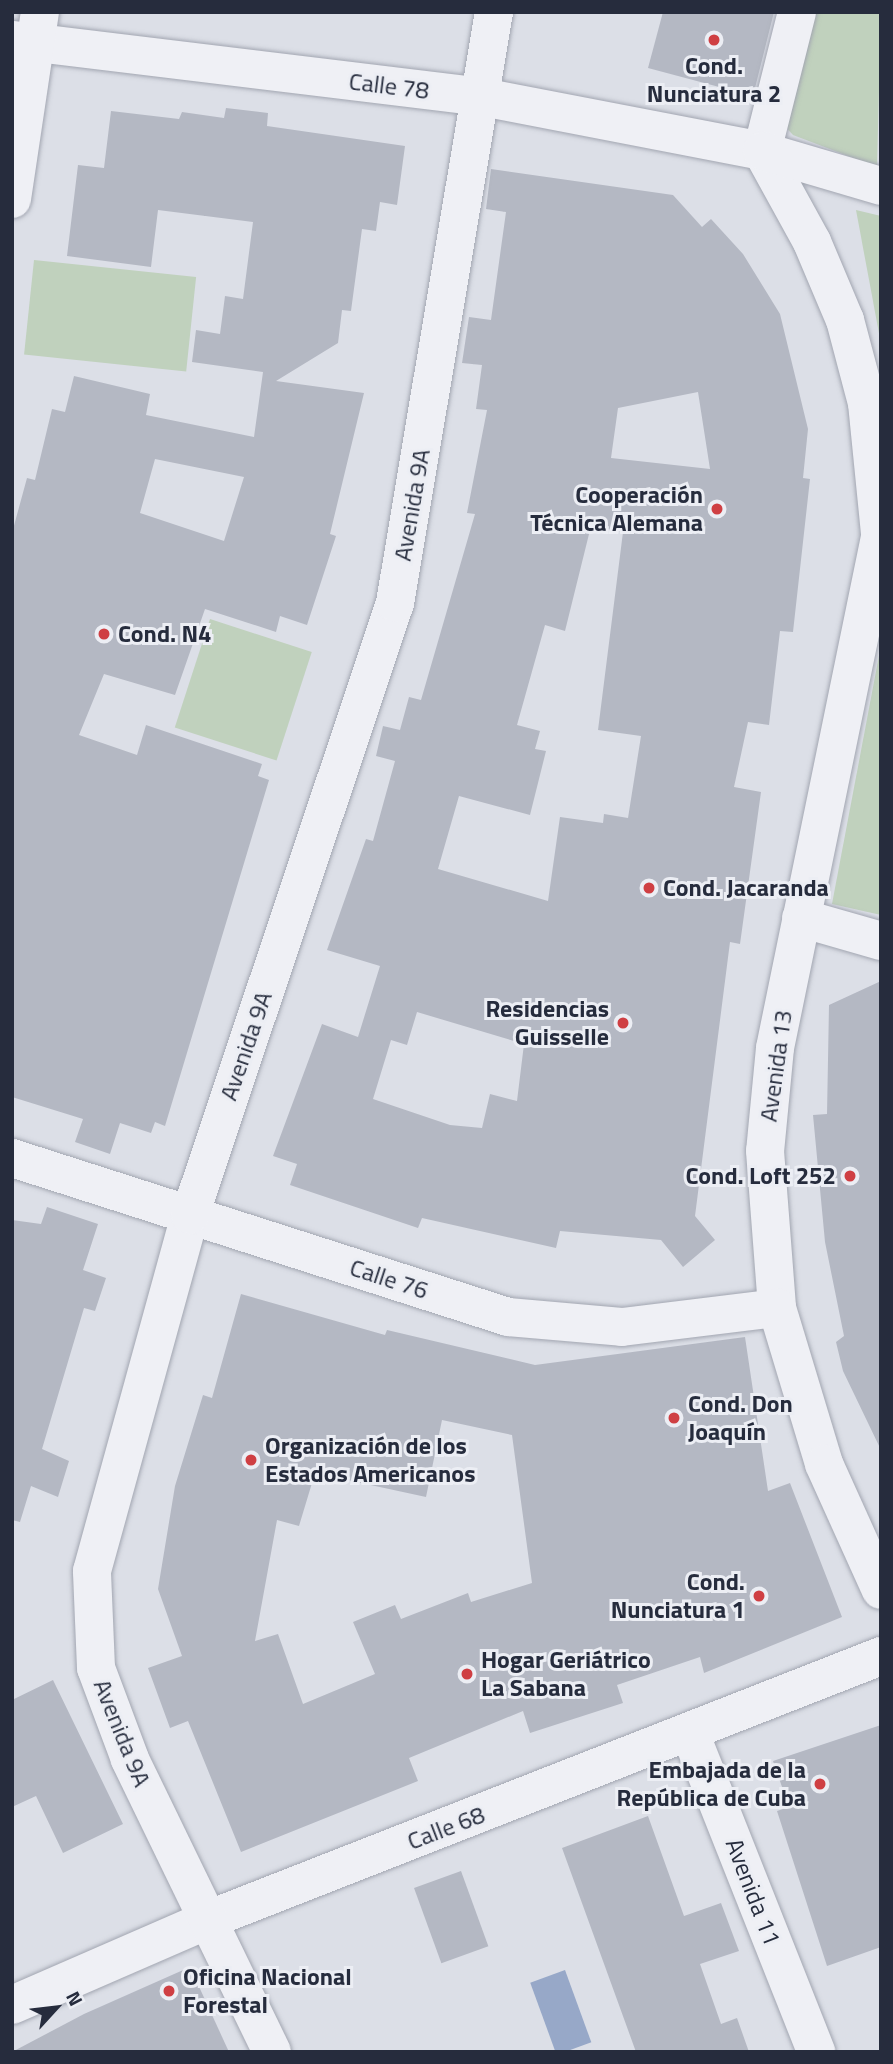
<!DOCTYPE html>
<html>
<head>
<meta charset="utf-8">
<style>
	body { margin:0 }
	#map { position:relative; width:893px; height:2064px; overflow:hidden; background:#dcdfe7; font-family:"Titillium Web",sans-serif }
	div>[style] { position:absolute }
	.green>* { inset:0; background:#c0d1bd; transform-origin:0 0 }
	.water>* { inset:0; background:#97a8c8; transform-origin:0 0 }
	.building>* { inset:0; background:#b4b8c3; transform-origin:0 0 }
	.roads { filter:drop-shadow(0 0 2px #a2a6b1) drop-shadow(0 0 2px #a2a6b1) }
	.street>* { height:38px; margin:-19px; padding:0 19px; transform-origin:19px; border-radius:19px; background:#eff0f5 }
	.dots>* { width:19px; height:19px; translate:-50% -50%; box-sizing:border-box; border:4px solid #eceef4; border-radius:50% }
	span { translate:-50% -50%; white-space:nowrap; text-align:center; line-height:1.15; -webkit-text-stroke:6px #eceef4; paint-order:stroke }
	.poi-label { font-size:24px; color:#262c3d; font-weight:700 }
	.right { translate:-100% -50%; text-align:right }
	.left { translate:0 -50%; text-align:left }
	.street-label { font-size:24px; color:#262c3d }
	.frame { position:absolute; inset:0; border:14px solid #262c3d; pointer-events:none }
	.north { position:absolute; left:21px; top:1973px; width:70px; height:70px; -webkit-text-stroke:5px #eceef4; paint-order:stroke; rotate:63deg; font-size:19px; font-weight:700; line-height:28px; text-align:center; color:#262c3d }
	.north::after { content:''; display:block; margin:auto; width:24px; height:32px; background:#262c3d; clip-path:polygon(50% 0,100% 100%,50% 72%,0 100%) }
</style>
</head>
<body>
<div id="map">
	<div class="green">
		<div style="clip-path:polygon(814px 12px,881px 12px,877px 167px,793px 135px,784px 125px)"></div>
		<div style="clip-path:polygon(856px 210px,881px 216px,881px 344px)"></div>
		<div style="left:34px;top:260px;width:163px;height:95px;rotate:6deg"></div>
		<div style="left:210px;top:619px;width:107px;height:114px;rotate:18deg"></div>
		<div style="clip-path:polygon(881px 645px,881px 915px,832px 904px)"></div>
	</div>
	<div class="water">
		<div style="left:565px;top:1970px;width:77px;height:37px;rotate:70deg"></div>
	</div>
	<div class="building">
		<div style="clip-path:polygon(663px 12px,774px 12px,753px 96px,648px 68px)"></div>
		<div style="clip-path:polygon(evenodd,226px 108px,268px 113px,267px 126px,405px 146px,397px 205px,380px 202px,376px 231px,362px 229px,351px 311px,342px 310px,338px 343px,276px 381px,364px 393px,330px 534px,336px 536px,307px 625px,280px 616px,276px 632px,205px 609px,175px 695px,104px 674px,79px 735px,137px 755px,146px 725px,262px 764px,258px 776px,269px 780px,165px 1126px,155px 1122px,151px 1133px,120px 1123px,110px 1154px,75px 1142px,83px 1119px,12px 1097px,12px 533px,27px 478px,35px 480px,52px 409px,65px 412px,74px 376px,150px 394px,146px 415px,254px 437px,263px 372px,192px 362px,196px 330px,220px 334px,225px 296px,243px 299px,253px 222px,158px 210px,151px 267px,67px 256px,78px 165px,104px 168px,111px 111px,179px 119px,182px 112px,224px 118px,226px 108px,155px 459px,244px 477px,224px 541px,140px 513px,155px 459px)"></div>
		<div style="clip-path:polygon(evenodd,491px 169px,673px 195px,702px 227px,711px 219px,743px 254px,780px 314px,808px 429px,803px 478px,810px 479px,793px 632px,780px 631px,769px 725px,748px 722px,734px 787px,761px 792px,740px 944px,730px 942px,695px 1216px,715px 1240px,683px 1267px,661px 1240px,560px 1231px,556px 1248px,422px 1218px,418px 1228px,290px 1185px,297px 1164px,273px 1156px,322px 1024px,358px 1037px,380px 966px,327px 950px,366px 839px,373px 841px,395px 761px,376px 756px,383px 726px,400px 730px,409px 697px,421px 700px,475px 514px,467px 513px,487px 410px,476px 409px,482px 365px,462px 363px,469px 317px,491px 320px,506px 212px,486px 209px,491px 169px,698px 392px,710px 469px,611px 458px,618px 408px,698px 392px,491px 169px,591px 526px,623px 532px,598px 730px,641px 736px,628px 818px,604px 814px,603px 823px,560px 817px,548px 901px,438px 869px,459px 796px,530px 815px,546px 751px,535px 749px,540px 731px,517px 725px,545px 625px,565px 631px,591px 526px,491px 169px,417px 1012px,524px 1044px,517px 1101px,490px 1094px,482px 1128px,450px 1125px,373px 1099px,391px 1040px,407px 1045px,417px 1012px)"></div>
		<div style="clip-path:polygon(881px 981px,881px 1450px,843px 1371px,836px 1342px,844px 1336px,825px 1242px,813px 1115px,827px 1114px,829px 1005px)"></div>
		<div style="clip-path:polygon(47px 1207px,98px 1224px,83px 1270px,106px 1278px,95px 1311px,84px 1308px,42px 1449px,69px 1461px,58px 1497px,31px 1486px,20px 1522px,12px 1520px,12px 1220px,41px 1224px)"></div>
		<div style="clip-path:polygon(evenodd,241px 1294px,385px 1335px,387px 1330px,535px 1365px,745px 1337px,768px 1491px,790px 1483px,842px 1617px,704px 1673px,700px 1657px,617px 1685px,623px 1703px,530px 1733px,523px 1711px,409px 1758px,418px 1781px,241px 1852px,188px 1721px,170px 1728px,148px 1668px,182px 1656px,158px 1589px,175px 1486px,203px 1395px,212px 1398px,241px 1294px,442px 1420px,512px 1435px,532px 1583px,471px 1602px,468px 1593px,401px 1619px,395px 1605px,353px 1622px,375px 1674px,303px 1704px,278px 1634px,255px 1641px,277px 1520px,299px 1526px,315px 1473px,426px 1497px,442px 1420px)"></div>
		<div style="clip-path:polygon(53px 1680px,123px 1824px,63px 1853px,36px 1796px,12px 1807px,12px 1700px)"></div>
		<div style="clip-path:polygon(881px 1725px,881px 1947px,827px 1966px,777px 1811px,789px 1807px,773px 1761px)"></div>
		<div style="clip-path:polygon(648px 1816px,684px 1916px,721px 1903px,739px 1951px,700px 1964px,721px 2024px,737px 2018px,749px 2052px,636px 2052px,562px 1848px)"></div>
		<div style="left:461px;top:1871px;width:80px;height:50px;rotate:70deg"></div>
		<div style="clip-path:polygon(190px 1967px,229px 2052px,12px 2052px,84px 2014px)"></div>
	</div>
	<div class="roads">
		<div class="street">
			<div style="left:797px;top:12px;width:143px;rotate:104.1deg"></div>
			<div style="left:762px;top:151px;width:104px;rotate:61.2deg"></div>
			<div style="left:812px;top:242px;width:85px;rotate:67.1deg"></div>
			<div style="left:845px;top:320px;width:86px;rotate:75.2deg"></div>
			<div style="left:867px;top:403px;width:131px;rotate:84.3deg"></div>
			<div style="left:12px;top:40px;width:473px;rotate:6.9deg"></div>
			<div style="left:482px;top:97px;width:285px;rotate:10.9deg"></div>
			<div style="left:762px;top:151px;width:124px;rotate:16.4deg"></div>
			<div style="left:12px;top:199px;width:189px;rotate:-81.5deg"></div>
			<div style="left:881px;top:532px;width:527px;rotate:101.61deg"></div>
			<div style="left:775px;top:1048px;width:103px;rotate:95.5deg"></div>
			<div style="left:765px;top:1151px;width:157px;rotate:85.6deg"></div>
			<div style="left:777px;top:1308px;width:163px;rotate:73.2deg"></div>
			<div style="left:824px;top:1464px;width:138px;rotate:65.7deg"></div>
			<div style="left:801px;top:918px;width:83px;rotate:16deg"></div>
			<div style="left:12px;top:1158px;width:521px;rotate:17.77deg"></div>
			<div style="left:508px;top:1317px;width:114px;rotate:5deg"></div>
			<div style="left:622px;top:1327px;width:156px;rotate:-7deg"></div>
			<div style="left:690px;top:1733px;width:343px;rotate:68.4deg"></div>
			<div style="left:12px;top:2005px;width:216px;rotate:-23.5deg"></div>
			<div style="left:210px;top:1919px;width:721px;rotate:-21.4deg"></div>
			<div style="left:272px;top:2052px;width:326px;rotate:-115.9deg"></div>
			<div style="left:130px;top:1759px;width:97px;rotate:-110.5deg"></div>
			<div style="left:96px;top:1668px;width:97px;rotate:-92.4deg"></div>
			<div style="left:92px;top:1571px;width:369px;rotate:-74.6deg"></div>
			<div style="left:190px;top:1215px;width:645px;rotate:-71.48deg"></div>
			<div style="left:395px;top:603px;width:599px;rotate:-80.49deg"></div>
		</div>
	</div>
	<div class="dots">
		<div style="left:714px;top:40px;background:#cf3f43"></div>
		<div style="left:717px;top:509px;background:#cf3f43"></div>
		<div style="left:104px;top:634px;background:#cf3f43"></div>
		<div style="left:649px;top:888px;background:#cf3f43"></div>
		<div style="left:623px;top:1023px;background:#cf3f43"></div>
		<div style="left:850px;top:1176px;background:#cf3f43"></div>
		<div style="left:674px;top:1418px;background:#cf3f43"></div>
		<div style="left:251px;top:1460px;background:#cf3f43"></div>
		<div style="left:759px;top:1596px;background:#cf3f43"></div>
		<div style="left:467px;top:1674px;background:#cf3f43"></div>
		<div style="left:820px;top:1784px;background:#cf3f43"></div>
		<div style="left:169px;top:1991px;background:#cf3f43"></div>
	</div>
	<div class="poi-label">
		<span style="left:714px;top:80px">Cond.<br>Nunciatura 2</span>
		<span class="right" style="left:703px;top:509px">Cooperación<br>Técnica Alemana</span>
		<span class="left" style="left:118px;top:634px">Cond. N4</span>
		<span class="left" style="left:663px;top:888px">Cond. Jacaranda</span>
		<span class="right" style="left:609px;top:1023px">Residencias<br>Guisselle</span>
		<span class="right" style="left:836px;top:1176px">Cond. Loft 252</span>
		<span class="left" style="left:688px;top:1418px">Cond. Don<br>Joaquín</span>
		<span class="left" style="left:265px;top:1460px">Organización de los<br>Estados Americanos</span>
		<span class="right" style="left:745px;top:1596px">Cond.<br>Nunciatura 1</span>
		<span class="left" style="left:481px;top:1674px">Hogar Geriátrico<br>La Sabana</span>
		<span class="right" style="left:806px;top:1784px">Embajada de la<br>República de Cuba</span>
		<span class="left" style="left:183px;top:1991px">Oficina Nacional<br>Forestal</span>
	</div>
	<div class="street-label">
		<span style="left:389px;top:86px;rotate:7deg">Calle 78</span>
		<span style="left:412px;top:505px;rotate:-80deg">Avenida 9A</span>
		<span style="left:246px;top:1046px;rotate:-71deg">Avenida 9A</span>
		<span style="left:776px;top:1066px;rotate:-82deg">Avenida 13</span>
		<span style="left:389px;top:1279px;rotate:18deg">Calle 76</span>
		<span style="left:122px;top:1733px;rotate:68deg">Avenida 9A</span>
		<span style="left:446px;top:1828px;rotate:-21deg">Calle 68</span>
		<span style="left:753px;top:1892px;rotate:69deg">Avenida 11</span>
	</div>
	<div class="frame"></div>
	<div class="north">N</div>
</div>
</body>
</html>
